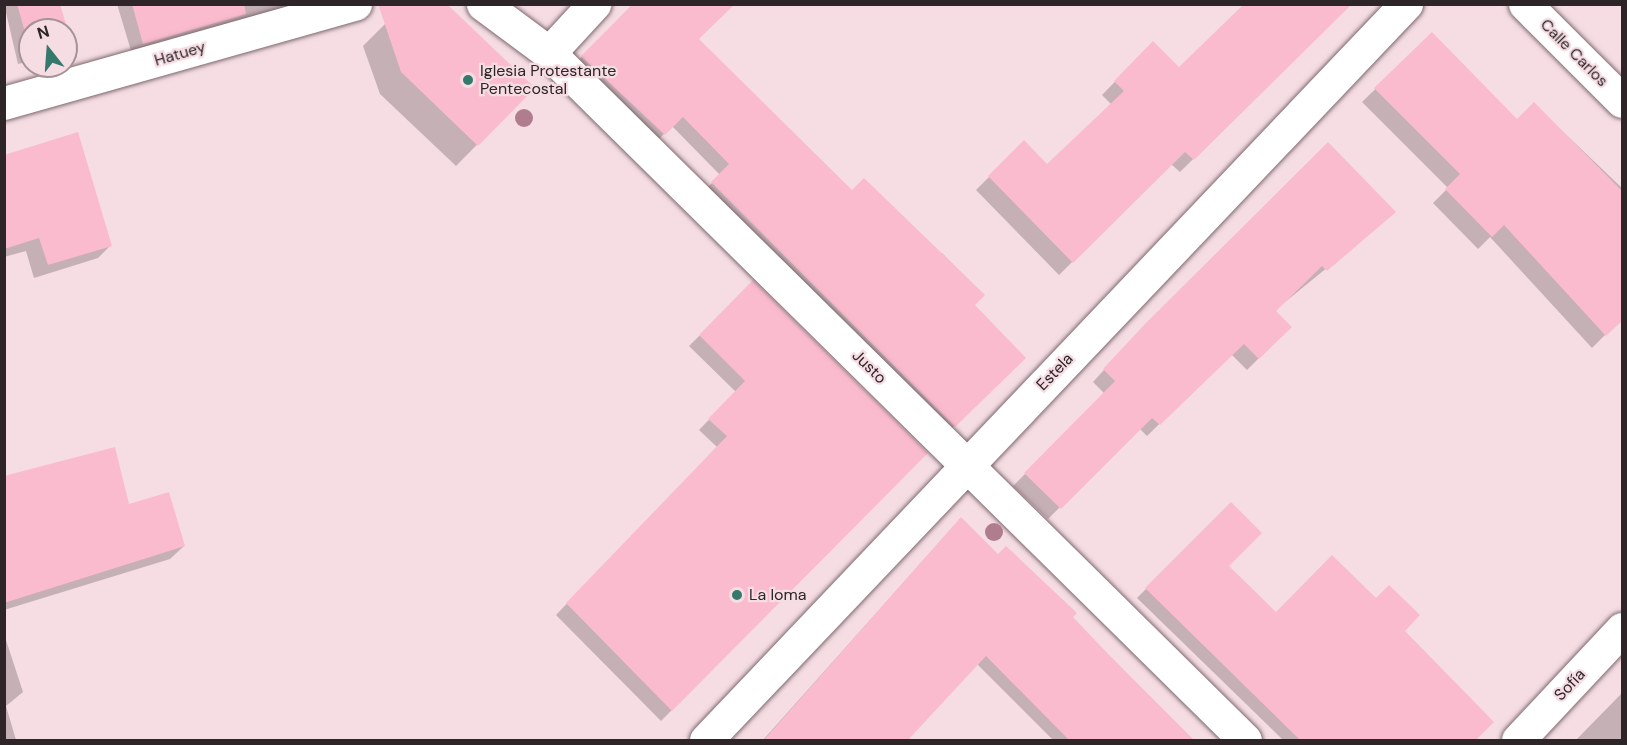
<!DOCTYPE html>
<html>
<head>
<meta charset="utf-8">
<style>
	body { margin:0 }
	#map { position:relative; width:1627px; height:745px; overflow:hidden; background:#f5dde3; font-family:"DM Sans",sans-serif }
	div>[style] { position:absolute }
	.shadow>* { inset:0; background:#0003 }
	.building>* { inset:0; background:#fbbbce }
	.roads { filter:drop-shadow(0 0 2px #7d686e) drop-shadow(0 0 2px #7d686e) }
	.street>* { height:33px; margin:-16.5px; padding:0 16.5px; transform-origin:16.5px; border-radius:16.5px; background:#fff }
	.trees>* { width:18px; height:18px; margin:-9px; border-radius:50%; background:#b07d8f }
	.dots>* { width:16px; height:16px; translate:-50% -50%; box-sizing:border-box; border:3px solid #f5dde3; border-radius:50% }
	span { translate:-50% -50%; white-space:nowrap; text-align:center; line-height:1.15; -webkit-text-stroke:4.5px #f5dde3; paint-order:stroke }
	.street-label { font-size:16px; color:#2d2527 }
	.poi-label { font-size:16px; color:#2d2527 }
	.left { translate:0 -50%; text-align:left }
	.frame { position:absolute; inset:0; border:6px solid #2d2527; pointer-events:none }
	.north { position:absolute; left:18px; top:18px; width:60px; height:60px; box-sizing:border-box; background:#f5dde3; border:2px solid #a59398; border-radius:50%; rotate:343deg; font-size:16px; font-weight:700; line-height:24px; text-align:center; color:#2d2527 }
	.north::after { content:''; display:block; margin:auto; width:21px; height:27px; background:#35796c; clip-path:polygon(50% 0,100% 100%,50% 72%,0 100%) }
</style>
</head>
<body>
<div id="map">
	<div class="shadow">
		<div style="clip-path:polygon(4px 4px,59px 4px,69px 40px,66px 44px,66px 30px,30px 30px,30px 61px,18px 64px)"></div>
		<div style="clip-path:polygon(117px 4px,310px 4px,132px 54px)"></div>
		<div style="clip-path:polygon(633px 4px,697px 39px,852px 192px,938px 257px,942px 253px,983px 295px,973px 305px,1024px 358px,944px 436px,702px 193px,720px 175px,672px 126px,654px 144px,572px 67px)"></div>
		<div style="clip-path:polygon(1349px 4px,1180px 172px,1171px 164px,1059px 275px,976px 190px,1024px 142px,1047px 166px,1112px 105px,1102px 95px,1153px 43px,1179px 69px)"></div>
		<div style="clip-path:polygon(385px 24px,533px 88px,456px 166px,380px 94px,363px 46px)"></div>
		<div style="clip-path:polygon(1432px 34px,1517px 121px,1534px 104px,1622px 188px,1622px 318px,1592px 348px,1490px 237px,1478px 249px,1433px 203px,1448px 188px,1362px 102px)"></div>
		<div style="clip-path:polygon(4px 156px,111px 245px,98px 258px,34px 278px,26px 251px,4px 257px)"></div>
		<div style="clip-path:polygon(1382px 223px,1274px 311px,1290px 327px,1247px 370px,1231px 354px,1147px 436px,1139px 428px,1048px 519px,1013px 486px,1105px 394px,1093px 382px,1133px 338px)"></div>
		<div style="clip-path:polygon(753px 283px,926px 453px,661px 721px,556px 615px,717px 447px,699px 430px,736px 392px,689px 346px)"></div>
		<div style="clip-path:polygon(4px 477px,128px 506px,184px 546px,170px 559px,4px 610px)"></div>
		<div style="clip-path:polygon(1231px 504px,1227px 566px,1276px 614px,1403px 631px,1473px 740px,1283px 740px,1137px 598px)"></div>
		<div style="clip-path:polygon(952px 528px,998px 556px,1071px 617px,1193px 740px,1053px 740px,977px 664px,907px 740px,763px 740px)"></div>
		<div style="clip-path:polygon(4px 634px,23px 692px,6px 706px,16px 740px,4px 740px)"></div>
		<div style="clip-path:polygon(1622px 693px,1622px 740px,1576px 740px)"></div>
	</div>
	<div class="building">
		<div style="clip-path:polygon(17px 4px,60px 4px,71px 41px,66px 42px,66px 30px,30px 30px,30px 50px)"></div>
		<div style="clip-path:polygon(132px 4px,244px 4px,246px 14px,143px 44px)"></div>
		<div style="clip-path:polygon(378px 4px,447px 4px,535px 88px,478px 146px,401px 72px)"></div>
		<div style="clip-path:polygon(633px 4px,735px 4px,699px 39px,852px 190px,864px 178px,985px 295px,975px 305px,1026px 358px,955px 427px,711px 182px,729px 164px,683px 117px,665px 135px,581px 56px)"></div>
		<div style="clip-path:polygon(1244px 4px,1352px 4px,1194px 160px,1185px 152px,1073px 263px,988px 176px,1024px 140px,1047px 164px,1124px 91px,1114px 81px,1153px 41px,1179px 67px)"></div>
		<div style="clip-path:polygon(1432px 32px,1517px 119px,1534px 102px,1623px 192px,1623px 320px,1606px 336px,1504px 225px,1492px 237px,1445px 189px,1460px 174px,1374px 88px)"></div>
		<div style="clip-path:polygon(78px 132px,112px 246px,48px 265px,39px 238px,4px 249px,4px 155px)"></div>
		<div style="clip-path:polygon(1328px 142px,1396px 212px,1327px 271px,1322px 266px,1276px 311px,1292px 327px,1259px 359px,1244px 344px,1160px 425px,1152px 418px,1061px 509px,1024px 473px,1115px 381px,1103px 369px,1145px 324px)"></div>
		<div style="clip-path:polygon(753px 280px,928px 453px,672px 711px,566px 603px,727px 436px,708px 419px,745px 381px,699px 335px)"></div>
		<div style="clip-path:polygon(115px 447px,129px 504px,169px 492px,185px 546px,4px 603px,4px 476px)"></div>
		<div style="clip-path:polygon(1231px 502px,1262px 533px,1229px 566px,1276px 612px,1332px 555px,1376px 598px,1389px 585px,1420px 615px,1405px 631px,1494px 722px,1475px 741px,1301px 741px,1145px 588px)"></div>
		<div style="clip-path:polygon(961px 517px,998px 554px,1006px 546px,1077px 613px,1073px 617px,1107px 653px,1195px 741px,1070px 741px,986px 656px,907px 741px,763px 741px)"></div>
	</div>
	<div class="roads">
		<div class="street">
			<div style="left:483px;top:4px;width:82px;rotate:36.6deg"></div>
			<div style="left:549px;top:53px;width:978px;rotate:44.63deg"></div>
			<div style="left:1525px;top:4px;width:137px;rotate:45deg"></div>
			<div style="left:549px;top:53px;width:67px;rotate:-47.4deg"></div>
			<div style="left:4px;top:103px;width:365px;rotate:-15.8deg"></div>
			<div style="left:706px;top:740px;width:1016px;rotate:-46.44deg"></div>
			<div style="left:1518px;top:740px;width:152px;rotate:-46.9deg"></div>
		</div>
	</div>
	<div class="trees">
		<div style="left:524px;top:118px"></div>
		<div style="left:994px;top:532px"></div>
	</div>
	<div class="dots">
		<div style="left:468px;top:80px;background:#35796c"></div>
		<div style="left:737px;top:595px;background:#35796c"></div>
	</div>
	<div class="street-label">
		<span style="left:1574px;top:53px;rotate:45deg">Calle Carlos</span>
		<span style="left:180px;top:54px;rotate:-16deg">Hatuey</span>
		<span style="left:869px;top:367px;rotate:44deg">Justo</span>
		<span style="left:1055px;top:372px;rotate:-46deg">Estela</span>
		<span style="left:1570px;top:685px;rotate:-47deg">Sofía</span>
	</div>
	<div class="poi-label">
		<span class="left" style="left:480px;top:80px">Iglesia Protestante<br>Pentecostal</span>
		<span class="left" style="left:749px;top:595px">La loma</span>
	</div>
	<div class="frame"></div>
	<div class="north">N</div>
</div>
</body>
</html>
